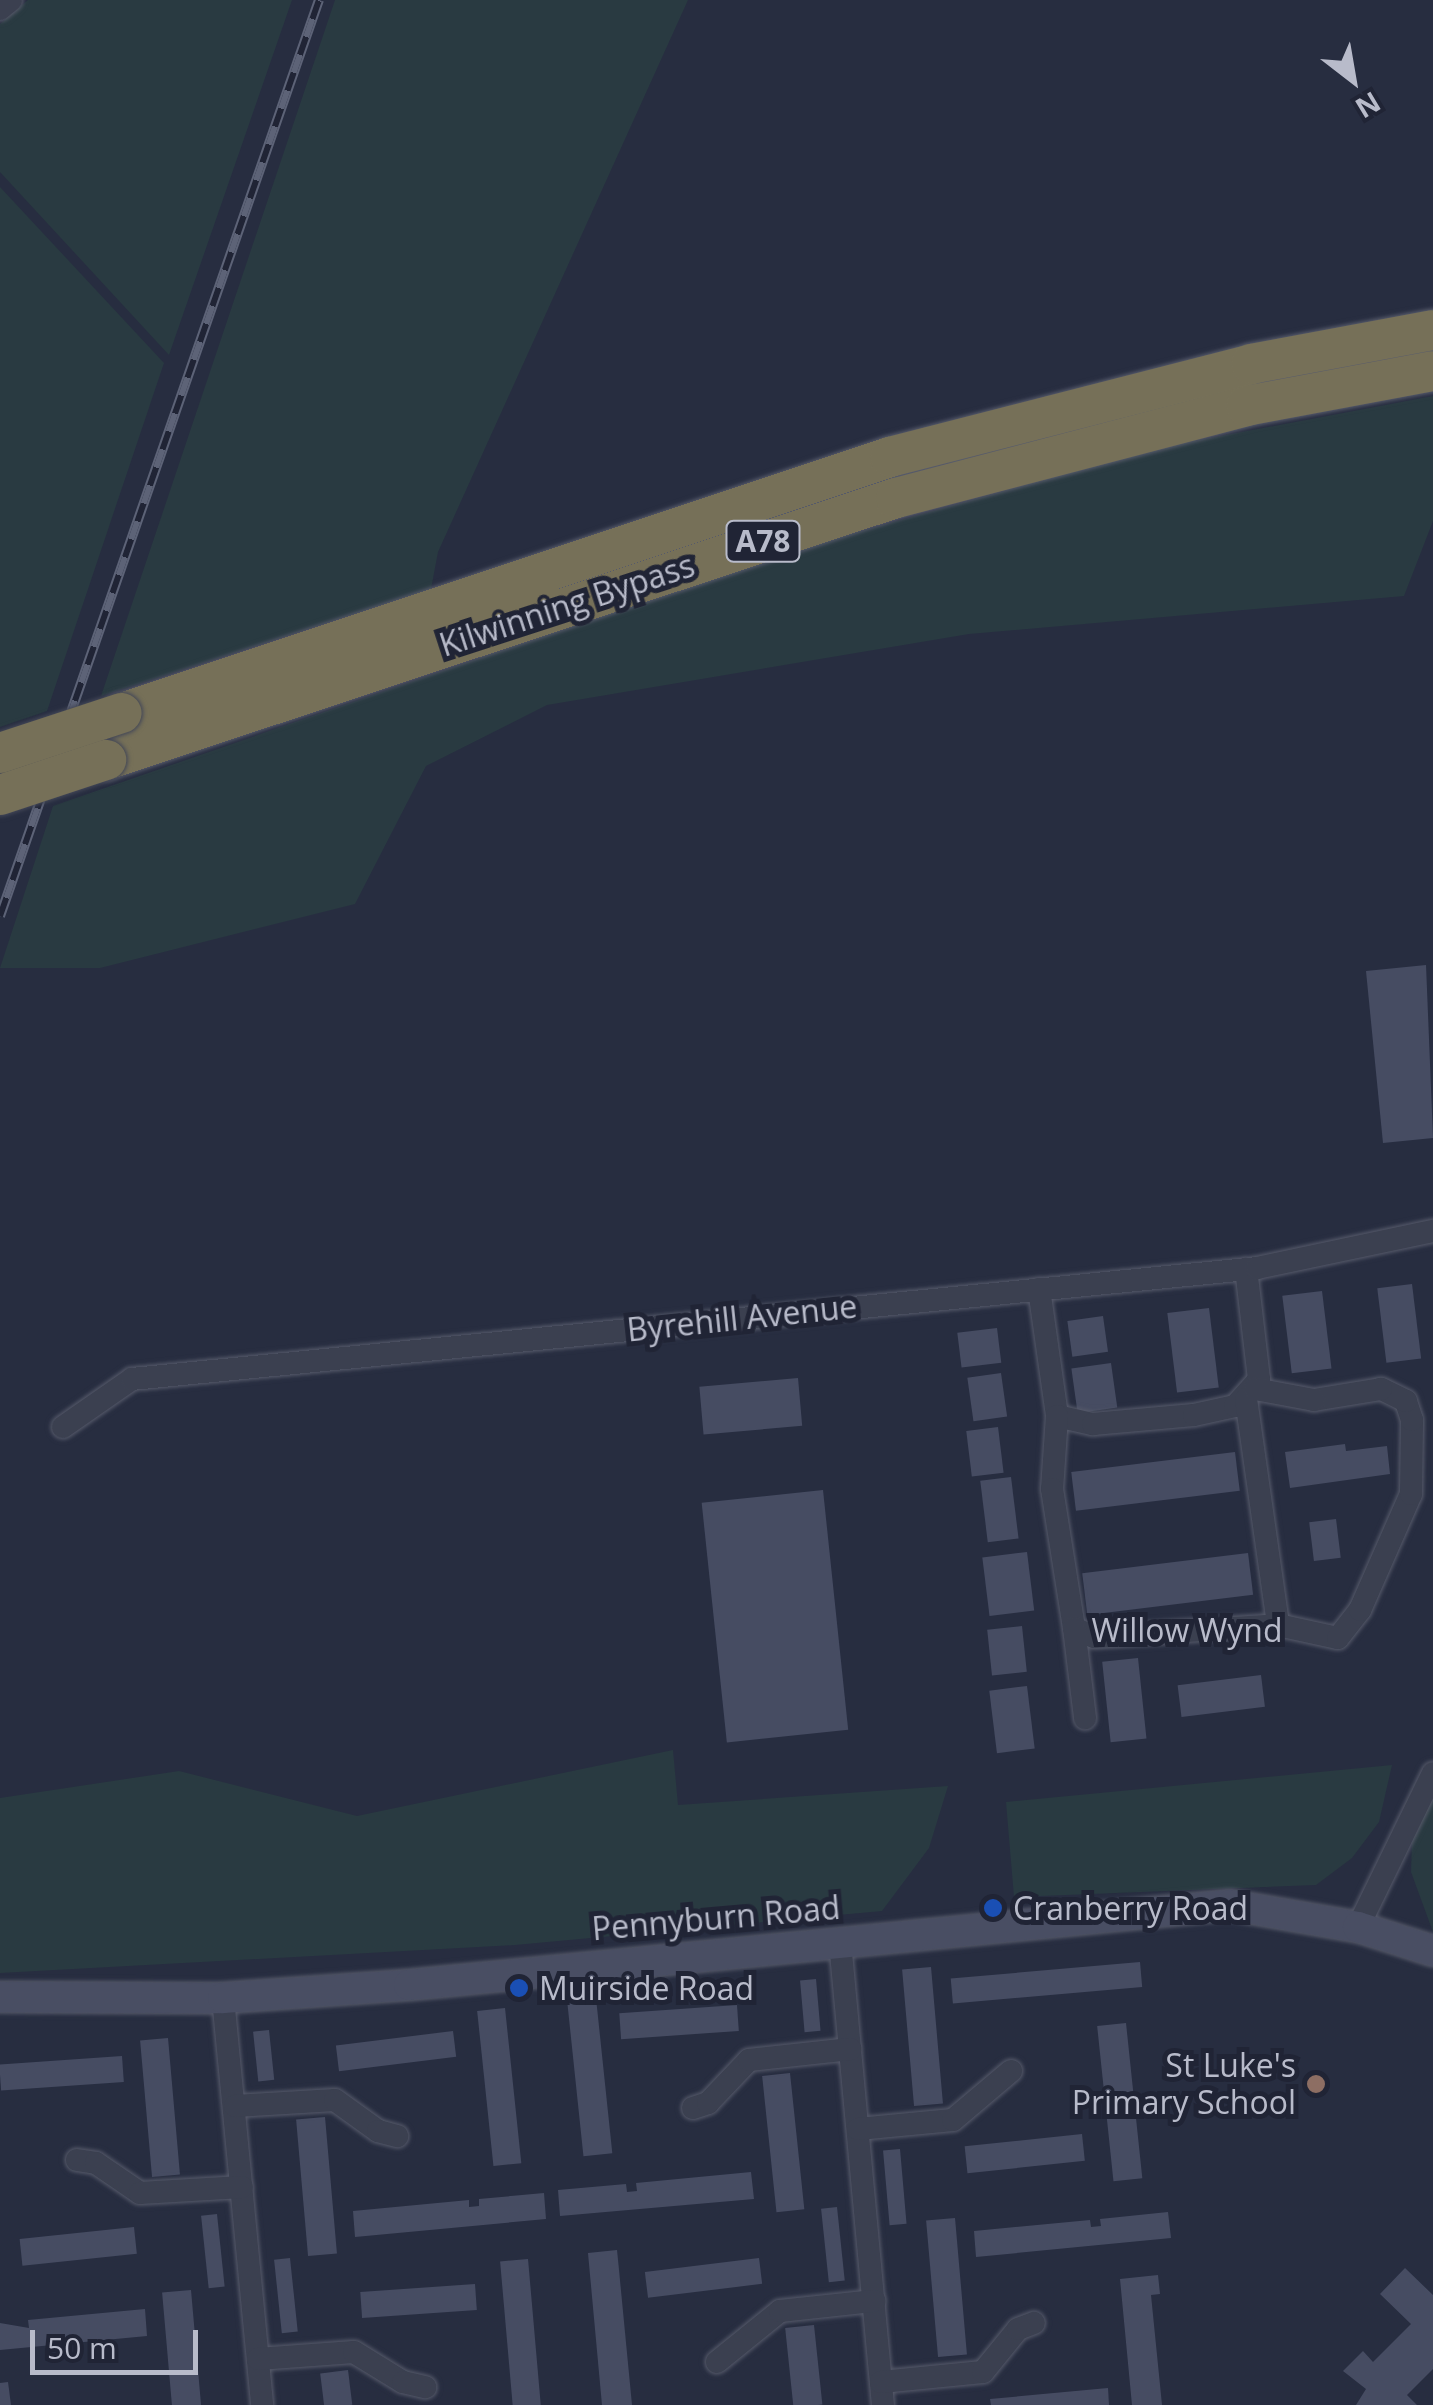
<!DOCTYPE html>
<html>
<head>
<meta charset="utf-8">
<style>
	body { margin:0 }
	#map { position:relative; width:1433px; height:2405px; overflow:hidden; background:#272d40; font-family:"Open Sans",sans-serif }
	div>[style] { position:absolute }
	.green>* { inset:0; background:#293a41 }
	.building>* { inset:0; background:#464c62; transform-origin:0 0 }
	.roads { filter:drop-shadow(0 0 2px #565a6a) drop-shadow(0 0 2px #565a6a) }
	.street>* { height:22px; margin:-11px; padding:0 11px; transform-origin:11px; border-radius:11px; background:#3b4050 }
	.secondary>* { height:30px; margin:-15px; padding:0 15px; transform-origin:15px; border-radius:15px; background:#494e63 }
	.highway>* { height:40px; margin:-20px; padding:0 20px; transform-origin:20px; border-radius:20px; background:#767058 }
	.rail>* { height:10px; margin-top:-5px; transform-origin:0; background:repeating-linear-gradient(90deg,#202435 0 19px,#5d6377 0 38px); box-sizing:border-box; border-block:2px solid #5d6377 }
	.bridges { filter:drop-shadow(0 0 2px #434757) drop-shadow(0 0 2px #434757) }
	.highway-bridge>* { height:40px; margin:-20px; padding:0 20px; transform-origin:20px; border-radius:20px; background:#767058 }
	.dots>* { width:28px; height:28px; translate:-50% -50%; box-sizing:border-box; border:5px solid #202435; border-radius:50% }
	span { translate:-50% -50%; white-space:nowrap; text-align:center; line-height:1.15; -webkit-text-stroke:10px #202435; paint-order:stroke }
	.shield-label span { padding:2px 8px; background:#202435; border:2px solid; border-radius:8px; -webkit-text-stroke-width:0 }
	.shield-label { font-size:30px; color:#b8bbca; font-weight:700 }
	.street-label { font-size:32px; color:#b8bbca }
	.poi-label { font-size:32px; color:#b8bbca }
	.left { translate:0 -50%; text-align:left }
	.right { translate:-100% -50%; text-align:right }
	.north { position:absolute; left:1303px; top:30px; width:100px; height:100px; -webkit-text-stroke:8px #202435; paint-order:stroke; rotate:149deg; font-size:28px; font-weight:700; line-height:40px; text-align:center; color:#b8bbca }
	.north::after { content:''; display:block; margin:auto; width:35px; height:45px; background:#b8bbca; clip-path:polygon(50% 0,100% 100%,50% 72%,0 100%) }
	.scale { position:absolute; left:30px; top:2330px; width:168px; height:45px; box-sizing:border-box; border:5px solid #b8bbca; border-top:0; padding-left:12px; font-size:30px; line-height:35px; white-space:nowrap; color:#b8bbca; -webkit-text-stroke:8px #202435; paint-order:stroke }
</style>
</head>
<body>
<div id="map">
	<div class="green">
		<div style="clip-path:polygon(28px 0,292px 0,169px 355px,0 172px,0 24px)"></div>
		<div style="clip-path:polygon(335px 0,688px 0,438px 552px,431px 589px,101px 696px)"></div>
		<div style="clip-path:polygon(0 187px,164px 363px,47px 711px,0 727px)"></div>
		<div style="clip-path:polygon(1433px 396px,1433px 521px,1404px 596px,969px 634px,547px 705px,426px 766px,355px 904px,100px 968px,0 968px,53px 806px,783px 553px,1157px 448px)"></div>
		<div style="clip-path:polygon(673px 1750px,678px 1805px,948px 1786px,929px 1848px,882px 1911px,515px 1945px,0 1973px,0 1798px,179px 1771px,357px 1816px)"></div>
		<div style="clip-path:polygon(1392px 1765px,1379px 1822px,1352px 1858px,1316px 1885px,1014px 1897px,1006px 1802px)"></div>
		<div style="clip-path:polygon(1433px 1797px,1433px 1932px,1411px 1872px,1412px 1840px)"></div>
	</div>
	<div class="building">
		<div style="clip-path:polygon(1426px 965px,1433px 1138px,1383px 1143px,1366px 971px)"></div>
		<div style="left:1412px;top:1284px;width:75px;height:35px;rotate:83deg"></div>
		<div style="left:1322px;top:1291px;width:78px;height:40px;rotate:83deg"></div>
		<div style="left:1209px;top:1308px;width:80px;height:42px;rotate:83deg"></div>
		<div style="left:1103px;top:1316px;width:36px;height:36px;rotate:82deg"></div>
		<div style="left:997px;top:1328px;width:35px;height:40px;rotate:83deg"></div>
		<div style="left:1111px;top:1363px;width:45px;height:40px;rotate:82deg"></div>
		<div style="left:1001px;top:1373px;width:44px;height:34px;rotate:82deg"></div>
		<div style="left:798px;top:1378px;width:48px;height:99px;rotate:85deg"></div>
		<div style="left:998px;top:1427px;width:46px;height:32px;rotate:83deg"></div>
		<div style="clip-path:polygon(1345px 1444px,1346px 1451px,1387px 1446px,1390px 1474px,1290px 1488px,1285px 1452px)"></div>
		<div style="left:1235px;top:1452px;width:39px;height:165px;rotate:83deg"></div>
		<div style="left:1011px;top:1477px;width:62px;height:31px;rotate:83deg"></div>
		<div style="left:823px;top:1490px;width:241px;height:122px;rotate:84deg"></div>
		<div style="left:1336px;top:1519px;width:39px;height:27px;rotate:83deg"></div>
		<div style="left:1027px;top:1552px;width:59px;height:45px;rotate:83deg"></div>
		<div style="left:1248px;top:1553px;width:42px;height:167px;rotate:83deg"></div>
		<div style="left:1022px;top:1626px;width:46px;height:35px;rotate:84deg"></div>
		<div style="left:1138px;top:1658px;width:81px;height:36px;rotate:84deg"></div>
		<div style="left:1261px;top:1675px;width:32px;height:84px;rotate:83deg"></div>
		<div style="left:1027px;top:1686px;width:63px;height:38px;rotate:83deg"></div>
		<div style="left:1140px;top:1962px;width:25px;height:190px;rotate:85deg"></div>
		<div style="left:931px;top:1967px;width:137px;height:29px;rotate:85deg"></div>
		<div style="left:816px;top:1979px;width:52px;height:16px;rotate:85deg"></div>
		<div style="left:596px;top:1998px;width:156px;height:29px;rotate:84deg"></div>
		<div style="left:737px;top:2005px;width:26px;height:118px;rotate:86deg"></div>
		<div style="left:505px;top:2008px;width:156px;height:28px;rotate:84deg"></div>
		<div style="left:1126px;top:2023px;width:156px;height:29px;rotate:84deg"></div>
		<div style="left:269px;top:2030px;width:50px;height:16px;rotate:84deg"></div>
		<div style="left:453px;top:2031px;width:26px;height:118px;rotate:83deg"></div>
		<div style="left:168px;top:2038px;width:137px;height:28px;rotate:85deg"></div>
		<div style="left:122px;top:2056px;width:26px;height:123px;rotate:86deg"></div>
		<div style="left:790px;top:2073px;width:137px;height:28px;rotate:84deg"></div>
		<div style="left:325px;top:2117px;width:137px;height:29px;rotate:85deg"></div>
		<div style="left:1082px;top:2134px;width:27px;height:118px;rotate:84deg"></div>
		<div style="left:900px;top:2149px;width:75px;height:17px;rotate:85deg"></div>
		<div style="clip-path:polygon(751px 2172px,754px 2199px,560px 2216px,558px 2190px,626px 2184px,627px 2192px,637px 2191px,636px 2183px)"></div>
		<div style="clip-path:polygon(544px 2193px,546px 2219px,355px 2237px,353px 2211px,469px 2200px,469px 2207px,479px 2206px,479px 2199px)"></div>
		<div style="left:837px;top:2207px;width:74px;height:16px;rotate:84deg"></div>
		<div style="clip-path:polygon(1168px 2212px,1171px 2238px,976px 2257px,974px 2231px,1090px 2220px,1091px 2227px,1101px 2226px,1100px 2219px)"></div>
		<div style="left:217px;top:2214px;width:73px;height:16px;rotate:84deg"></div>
		<div style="left:955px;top:2218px;width:137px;height:29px;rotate:85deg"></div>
		<div style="left:134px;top:2227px;width:27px;height:115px;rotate:84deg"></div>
		<div style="clip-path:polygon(617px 2250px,619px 2270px,632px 2405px,602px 2405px,588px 2253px)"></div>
		<div style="left:290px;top:2258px;width:74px;height:16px;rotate:84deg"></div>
		<div style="left:759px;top:2258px;width:26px;height:115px;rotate:83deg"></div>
		<div style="left:528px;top:2259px;width:147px;height:28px;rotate:85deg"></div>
		<div style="clip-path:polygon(1405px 2268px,1433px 2295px,1433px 2369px,1407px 2395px,1417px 2405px,1356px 2405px,1366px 2389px,1343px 2371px,1363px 2351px,1373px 2362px,1411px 2324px,1380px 2294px)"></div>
		<div style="clip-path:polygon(1158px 2275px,1160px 2294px,1151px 2295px,1162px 2405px,1132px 2405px,1120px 2279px)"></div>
		<div style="left:475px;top:2284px;width:26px;height:115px;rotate:86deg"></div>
		<div style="left:191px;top:2290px;width:116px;height:29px;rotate:85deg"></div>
		<div style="clip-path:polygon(145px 2309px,147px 2336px,0 2350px,0 2323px,29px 2328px,28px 2320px)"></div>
		<div style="left:814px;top:2325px;width:80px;height:29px;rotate:84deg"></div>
		<div style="left:348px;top:2370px;width:35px;height:28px;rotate:83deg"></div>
		<div style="clip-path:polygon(8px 2382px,11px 2405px,0 2405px,0 2383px)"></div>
		<div style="clip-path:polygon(1108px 2388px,1109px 2405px,991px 2405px,990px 2399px)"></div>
	</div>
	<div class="roads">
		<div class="street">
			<div style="left:0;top:9px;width:14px;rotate:-39deg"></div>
			<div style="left:1039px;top:1289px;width:128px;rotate:81.9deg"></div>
			<div style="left:1057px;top:1416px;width:37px;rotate:13deg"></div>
			<div style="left:1093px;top:1424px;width:101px;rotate:-5.1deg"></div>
			<div style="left:1194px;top:1415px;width:42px;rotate:-12.4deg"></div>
			<div style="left:1235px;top:1406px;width:36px;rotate:-48deg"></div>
			<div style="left:1259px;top:1379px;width:111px;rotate:-96.7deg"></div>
			<div style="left:1246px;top:1399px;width:228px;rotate:81.9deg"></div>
			<div style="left:1057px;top:1416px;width:73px;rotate:93.9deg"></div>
			<div style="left:1052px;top:1489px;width:141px;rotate:81deg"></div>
			<div style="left:1074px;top:1628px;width:22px;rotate:24deg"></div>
			<div style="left:1094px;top:1637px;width:184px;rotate:-3.7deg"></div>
			<div style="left:1278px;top:1625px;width:61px;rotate:12.2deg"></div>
			<div style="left:1338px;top:1638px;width:36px;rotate:-52deg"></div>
			<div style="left:1360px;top:1610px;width:127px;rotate:-66.3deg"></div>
			<div style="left:1411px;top:1494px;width:74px;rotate:-89.2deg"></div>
			<div style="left:1412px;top:1420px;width:20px;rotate:-108deg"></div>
			<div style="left:1406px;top:1401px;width:28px;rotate:-154deg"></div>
			<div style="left:1381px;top:1389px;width:68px;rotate:170.7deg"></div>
			<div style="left:1314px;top:1400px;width:60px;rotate:-169.4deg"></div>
			<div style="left:63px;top:1427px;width:84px;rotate:-34.8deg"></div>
			<div style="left:132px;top:1379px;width:1130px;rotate:-5.63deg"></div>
			<div style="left:1257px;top:1268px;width:180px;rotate:-11.9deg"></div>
			<div style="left:1074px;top:1628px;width:91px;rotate:83deg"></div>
			<div style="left:1358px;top:1927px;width:171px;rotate:-64deg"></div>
			<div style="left:840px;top:1942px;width:465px;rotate:84.7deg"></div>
			<div style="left:223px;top:1998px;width:409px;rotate:84.5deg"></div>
			<div style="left:235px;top:2106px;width:100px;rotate:-3.4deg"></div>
			<div style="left:335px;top:2100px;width:53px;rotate:35.8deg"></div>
			<div style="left:378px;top:2131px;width:20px;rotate:15deg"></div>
			<div style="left:693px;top:2108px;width:16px;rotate:-18deg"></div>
			<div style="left:708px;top:2103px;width:59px;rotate:-46.4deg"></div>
			<div style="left:749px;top:2060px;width:102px;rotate:-6.2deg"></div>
			<div style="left:858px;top:2129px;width:95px;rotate:-5.4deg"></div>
			<div style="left:953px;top:2120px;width:76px;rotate:-40.2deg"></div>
			<div style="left:77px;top:2160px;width:19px;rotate:9deg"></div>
			<div style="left:96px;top:2163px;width:53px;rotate:34.3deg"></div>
			<div style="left:140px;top:2193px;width:102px;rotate:-3.4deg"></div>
			<div style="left:258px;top:2359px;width:96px;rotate:-4.2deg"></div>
			<div style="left:354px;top:2352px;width:57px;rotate:31.5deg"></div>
			<div style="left:403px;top:2382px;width:23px;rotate:13deg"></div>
			<div style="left:717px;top:2362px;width:81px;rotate:-39deg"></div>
			<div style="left:780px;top:2311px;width:95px;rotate:-6.1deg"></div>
			<div style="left:881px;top:2382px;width:102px;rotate:-5.6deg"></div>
			<div style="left:983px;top:2372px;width:55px;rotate:-50.9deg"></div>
			<div style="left:1018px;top:2329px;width:17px;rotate:-21deg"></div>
		</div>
		<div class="secondary">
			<div style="left:0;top:1997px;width:223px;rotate:0.3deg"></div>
			<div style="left:223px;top:1998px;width:186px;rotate:-4deg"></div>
			<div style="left:409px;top:1985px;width:825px;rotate:-5.57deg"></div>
			<div style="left:1230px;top:1905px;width:130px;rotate:9.8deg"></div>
			<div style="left:1358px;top:1927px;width:79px;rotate:17.7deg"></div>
		</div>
		<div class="highway">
			<div style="left:122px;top:713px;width:810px;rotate:-18.43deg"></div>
			<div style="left:890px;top:457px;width:373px;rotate:-14.4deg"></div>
			<div style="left:1251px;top:364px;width:185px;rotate:-10.6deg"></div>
			<div style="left:106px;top:760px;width:832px;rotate:-18.35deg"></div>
			<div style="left:896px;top:498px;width:362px;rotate:-14.7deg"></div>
			<div style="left:1246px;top:406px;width:190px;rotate:-10.6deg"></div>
		</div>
	</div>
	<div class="rail">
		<div style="left:0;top:916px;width:970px;rotate:-70.8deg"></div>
	</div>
	<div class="bridges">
		<div class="highway-bridge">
			<div style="left:0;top:753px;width:128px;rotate:-18.2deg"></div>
			<div style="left:0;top:795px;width:112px;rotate:-18.3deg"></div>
		</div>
	</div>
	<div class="dots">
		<div style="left:993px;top:1908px;background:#1a4fb4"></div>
		<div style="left:519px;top:1988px;background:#1a4fb4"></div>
		<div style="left:1316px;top:2084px;background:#8d6e63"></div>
	</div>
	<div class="shield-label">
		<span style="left:763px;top:541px">A78</span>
	</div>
	<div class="street-label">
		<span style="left:567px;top:605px;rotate:-18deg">Kilwinning Bypass</span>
		<span style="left:742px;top:1318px;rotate:-6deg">Byrehill Avenue</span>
		<span style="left:1187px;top:1630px">Willow Wynd</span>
		<span style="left:716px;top:1918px;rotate:-5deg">Pennyburn Road</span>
	</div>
	<div class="poi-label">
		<span class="left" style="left:1013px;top:1908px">Cranberry Road</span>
		<span class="left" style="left:539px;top:1988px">Muirside Road</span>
		<span class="right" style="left:1296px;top:2084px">St Luke's<br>Primary School</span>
	</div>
	<div class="north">N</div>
	<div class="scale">50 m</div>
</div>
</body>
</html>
